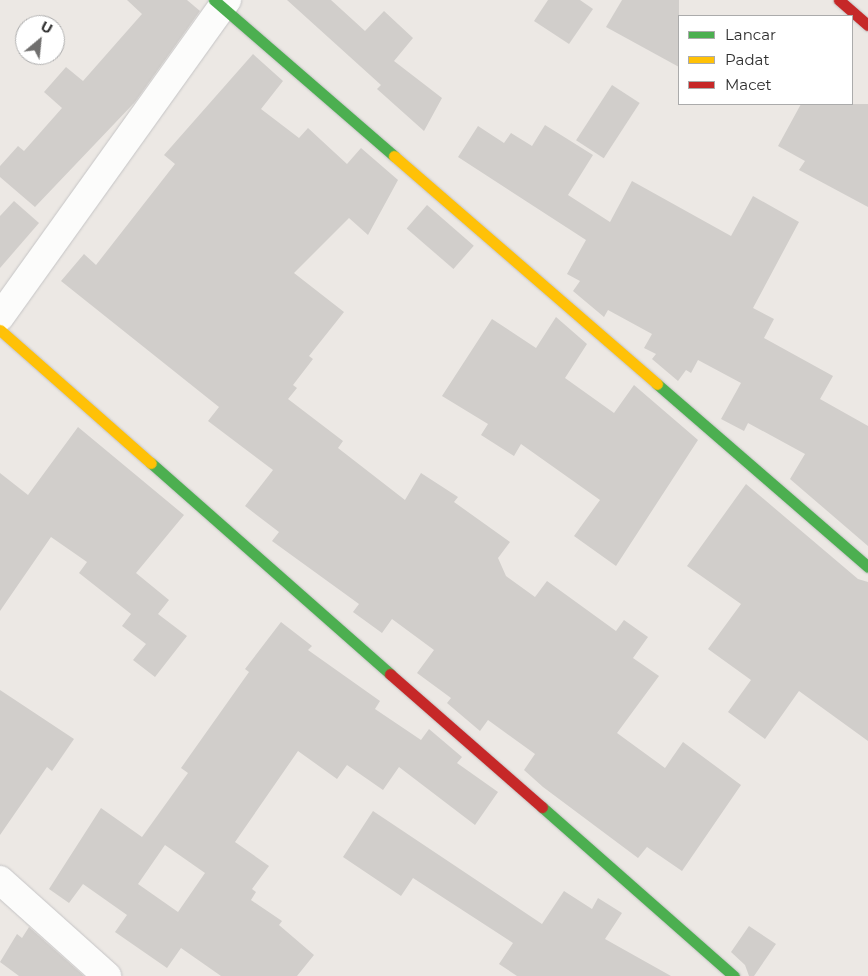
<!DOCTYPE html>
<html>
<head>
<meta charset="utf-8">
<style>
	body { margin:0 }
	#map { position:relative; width:868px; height:976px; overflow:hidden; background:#ece8e4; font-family:Montserrat,sans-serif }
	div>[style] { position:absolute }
	.building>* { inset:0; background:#d1cecb; transform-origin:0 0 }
	.roads { filter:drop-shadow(0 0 1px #c5c4c5) drop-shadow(0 0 1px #c5c4c5) }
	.street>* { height:28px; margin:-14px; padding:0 14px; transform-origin:14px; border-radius:14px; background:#fcfcfb }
	.fast>* { height:11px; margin:-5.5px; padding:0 5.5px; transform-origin:5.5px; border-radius:5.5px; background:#4caf50 }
	.slow>* { height:11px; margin:-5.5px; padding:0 5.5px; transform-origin:5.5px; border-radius:5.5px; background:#ffc107 }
	.jam>* { height:11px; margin:-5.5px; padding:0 5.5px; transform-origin:5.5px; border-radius:5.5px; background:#c62828 }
	span { translate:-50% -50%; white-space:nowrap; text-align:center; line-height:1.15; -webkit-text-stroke:5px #fff; paint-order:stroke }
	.legend { position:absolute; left:678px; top:15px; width:175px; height:90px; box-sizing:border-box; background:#fff; border:1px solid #ababab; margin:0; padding:6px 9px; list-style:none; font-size:15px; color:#2e2e2e }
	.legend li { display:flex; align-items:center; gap:10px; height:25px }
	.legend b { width:25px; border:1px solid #ababab }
	.north { position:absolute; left:15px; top:15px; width:50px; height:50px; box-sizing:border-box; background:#fff; border:1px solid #ababab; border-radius:50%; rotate:28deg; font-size:14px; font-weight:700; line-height:20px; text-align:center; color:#2e2e2e }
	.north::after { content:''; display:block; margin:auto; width:18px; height:22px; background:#706f6e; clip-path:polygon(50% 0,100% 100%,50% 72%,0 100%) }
</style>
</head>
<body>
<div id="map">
	<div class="building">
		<div style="clip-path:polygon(127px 0,187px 0,200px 11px,135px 102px,35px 207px,0 177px,0 166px,18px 146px,24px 151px,62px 108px,44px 92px,66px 67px,83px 81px,142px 14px)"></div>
		<div style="clip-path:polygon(287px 0,331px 0,365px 31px,384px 11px,413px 38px,394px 61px,442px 98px,424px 131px,377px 89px,381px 85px)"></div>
		<div style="clip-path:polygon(548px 0,580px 0,593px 9px,569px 44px,534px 21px)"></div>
		<div style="clip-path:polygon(622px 0,679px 0,679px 67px,606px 27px)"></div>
		<div style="clip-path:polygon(253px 54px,283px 81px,261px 109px,299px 138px,308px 128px,347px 164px,361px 148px,398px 180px,368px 235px,349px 218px,294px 273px,344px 312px,309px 356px,313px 359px,293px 385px,297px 388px,288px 399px,343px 441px,338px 448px,405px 500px,421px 473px,458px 497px,454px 502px,510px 542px,498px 558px,506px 576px,535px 597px,547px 581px,616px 631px,624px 620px,648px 637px,633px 658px,659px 676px,617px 733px,665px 768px,683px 742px,741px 785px,682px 871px,647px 847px,638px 858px,543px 787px,524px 770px,535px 754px,488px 720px,480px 731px,447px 703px,451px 698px,417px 673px,434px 650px,392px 619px,382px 633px,353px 612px,359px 604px,272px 541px,279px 532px,245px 506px,273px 470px,208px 421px,219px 407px,61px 281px,84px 254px,96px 265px,175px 164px,164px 155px)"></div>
		<div style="left:612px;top:85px;width:33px;height:66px;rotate:33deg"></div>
		<div style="clip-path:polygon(801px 104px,868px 104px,868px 207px,799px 170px,805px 161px,778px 146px)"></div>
		<div style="clip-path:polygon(545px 125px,593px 155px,568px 195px,610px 222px,632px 181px,731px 236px,753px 196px,799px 222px,753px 308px,774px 319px,764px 338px,833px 376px,820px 399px,868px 426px,868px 546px,790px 479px,805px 454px,748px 423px,744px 431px,721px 419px,741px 383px,698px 360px,691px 373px,686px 370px,678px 381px,652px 359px,656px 354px,644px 348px,652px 334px,608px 310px,604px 317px,573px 291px,580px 281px,567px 274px,586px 240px,458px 157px,478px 126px,504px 143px,511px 133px,532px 146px)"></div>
		<div style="clip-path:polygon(14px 201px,39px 223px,0 268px,0 216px)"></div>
		<div style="left:427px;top:205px;width:62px;height:31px;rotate:41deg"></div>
		<div style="clip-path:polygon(556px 317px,587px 344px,565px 378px,614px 413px,634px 385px,698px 440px,616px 566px,574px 536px,600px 500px,521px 444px,514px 456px,481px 435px,488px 424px,442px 396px,492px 319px,536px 348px)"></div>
		<div style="clip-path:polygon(78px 427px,184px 515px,136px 573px,169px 600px,158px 614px,187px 636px,155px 677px,133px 660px,146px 644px,122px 626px,131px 614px,79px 573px,87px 562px,51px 537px,0 611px,0 473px,28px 495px)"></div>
		<div style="clip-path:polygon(746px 484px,858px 579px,868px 582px,868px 741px,799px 691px,765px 739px,728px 712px,751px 680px,708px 649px,741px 604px,687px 566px)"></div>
		<div style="clip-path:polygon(evenodd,281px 622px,312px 646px,308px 650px,380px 701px,375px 709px,421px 740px,429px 729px,462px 757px,457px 763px,498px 792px,475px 825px,399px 767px,383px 790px,347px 765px,337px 779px,298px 751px,235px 842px,269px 866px,252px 889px,256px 892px,251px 900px,282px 921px,279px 925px,314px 955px,297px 976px,221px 976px,181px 948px,167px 968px,115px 932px,127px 915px,83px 884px,69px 903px,49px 889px,101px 808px,142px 837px,188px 773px,181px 768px,249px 672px,245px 669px,281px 622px,165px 845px,205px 873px,178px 912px,138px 884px,165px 845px)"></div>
		<div style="clip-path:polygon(0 690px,74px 739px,52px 771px,47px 767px,0 835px)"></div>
		<div style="clip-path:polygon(373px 811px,542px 924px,564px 891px,592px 909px,598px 898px,622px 913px,605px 939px,671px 976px,517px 976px,499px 964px,513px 943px,413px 878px,401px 896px,343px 857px)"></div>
		<div style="clip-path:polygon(749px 926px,776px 944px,754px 976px,749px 976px,745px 965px,731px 952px)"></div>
		<div style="clip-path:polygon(29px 927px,84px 976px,19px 976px,0 962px,17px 934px,22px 938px)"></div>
	</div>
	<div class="roads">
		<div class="street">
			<div style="left:0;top:317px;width:390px;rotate:-54.4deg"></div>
			<div style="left:0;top:880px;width:144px;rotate:41.9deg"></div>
		</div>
		<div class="fast">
			<div style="left:214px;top:0;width:238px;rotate:40.9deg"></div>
			<div style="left:657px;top:384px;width:279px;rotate:40.9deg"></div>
			<div style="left:151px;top:463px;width:319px;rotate:41.4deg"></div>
			<div style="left:542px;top:807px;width:256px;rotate:41.4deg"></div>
		</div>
		<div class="slow">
			<div style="left:394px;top:156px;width:348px;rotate:40.9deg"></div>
			<div style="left:0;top:330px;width:201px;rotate:41.4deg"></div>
		</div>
		<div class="jam">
			<div style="left:839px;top:0;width:38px;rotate:41deg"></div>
			<div style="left:390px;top:674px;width:202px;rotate:41.2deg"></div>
		</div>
	</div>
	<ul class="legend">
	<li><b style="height:6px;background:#4caf50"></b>Lancar</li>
	<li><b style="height:6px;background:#ffc107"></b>Padat</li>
	<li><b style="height:6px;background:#c62828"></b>Macet</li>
	</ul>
	<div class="north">U</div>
</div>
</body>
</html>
